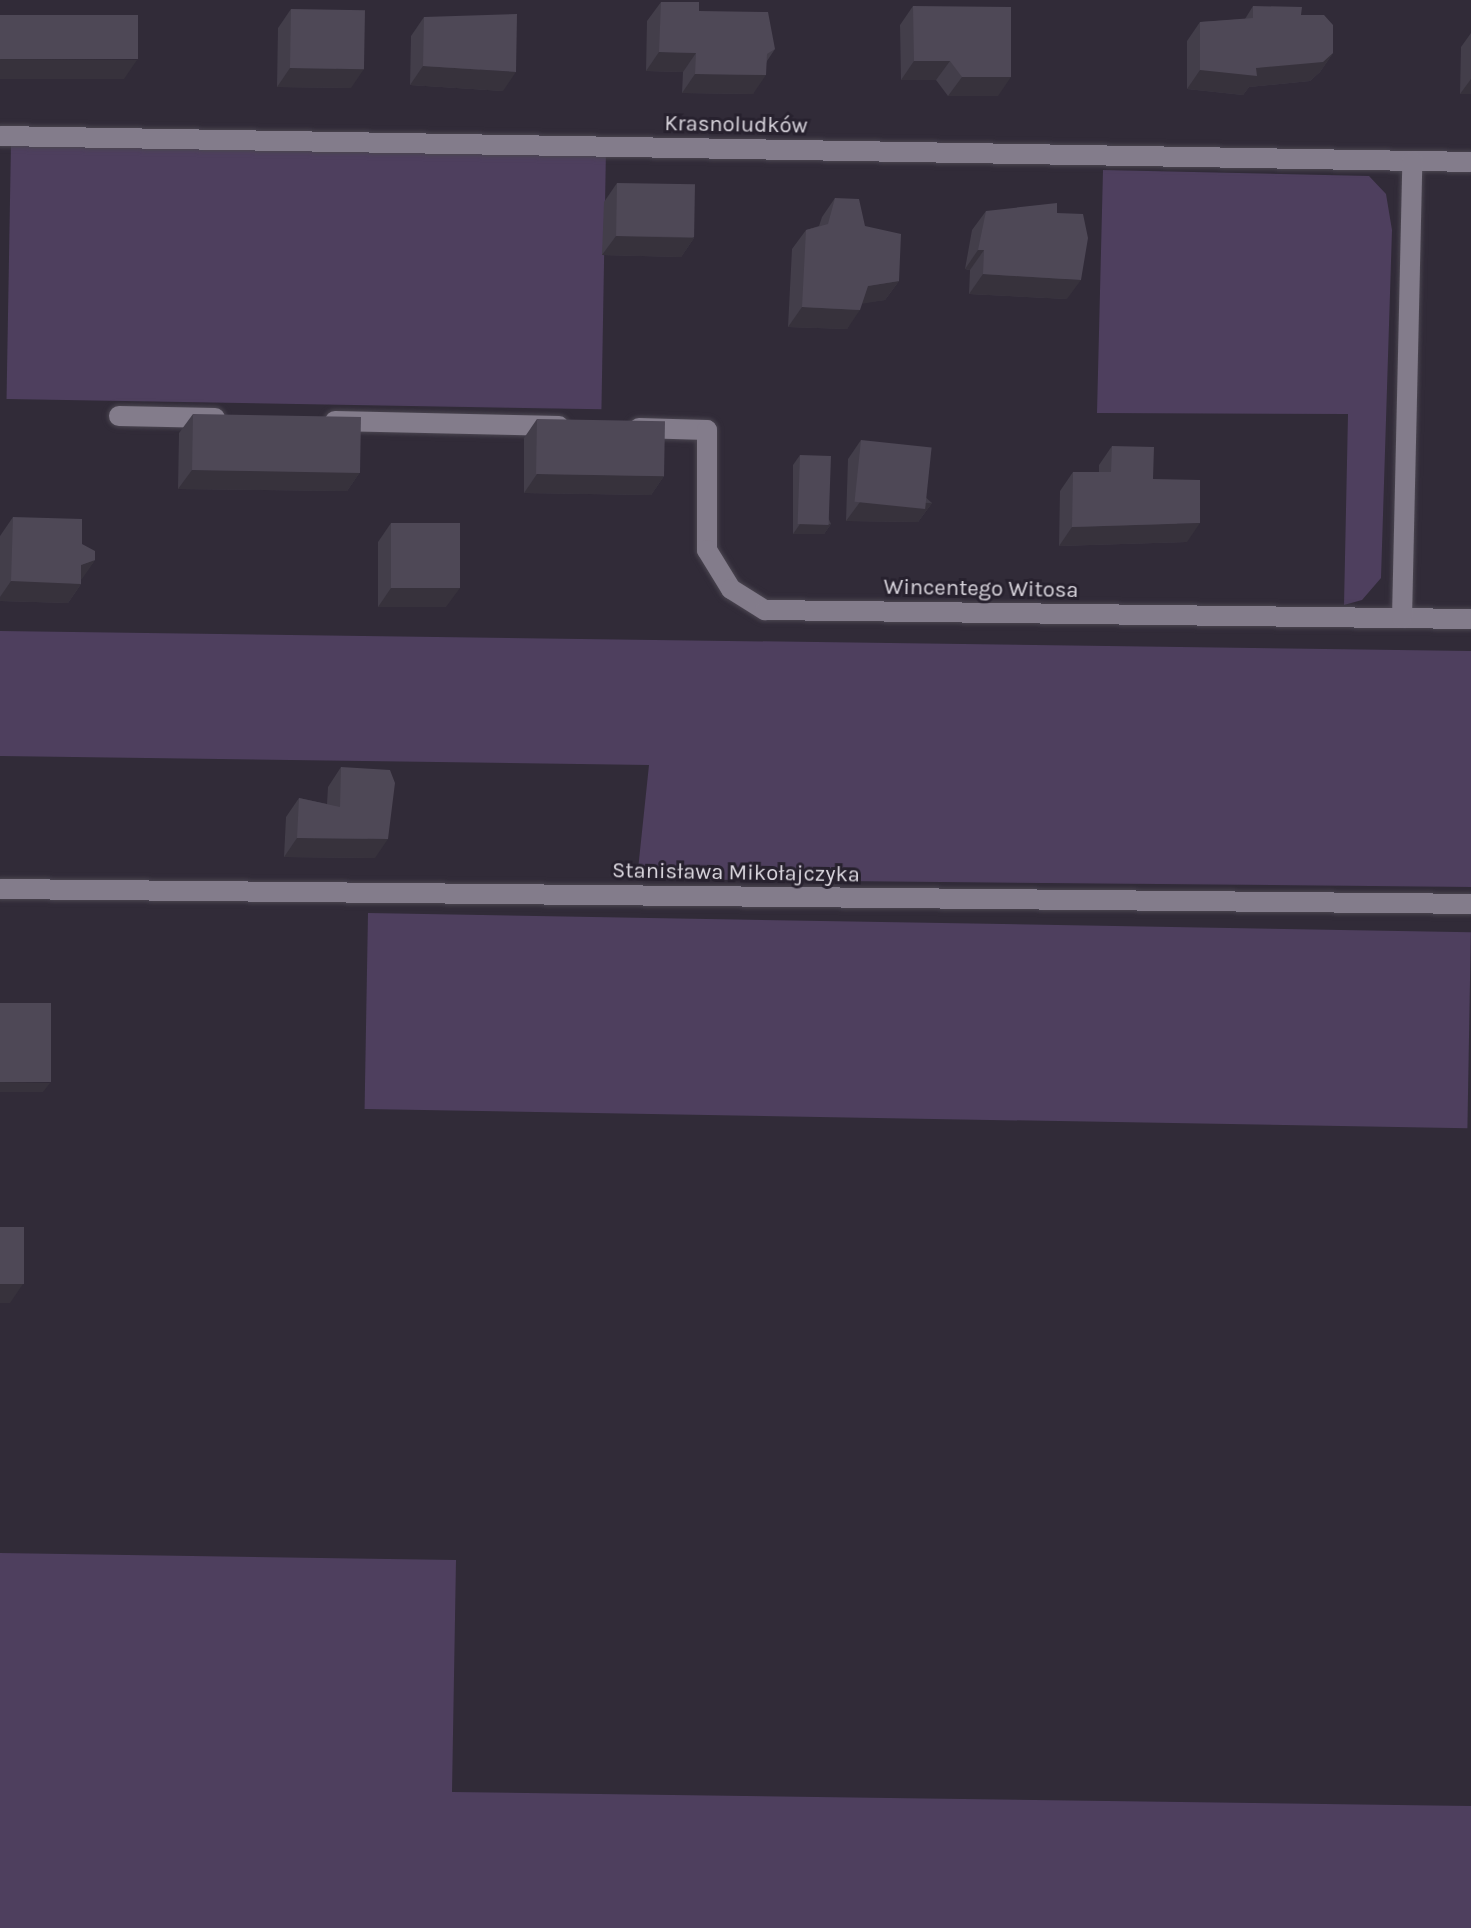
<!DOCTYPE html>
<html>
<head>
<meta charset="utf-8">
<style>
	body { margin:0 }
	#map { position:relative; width:1471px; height:1928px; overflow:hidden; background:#312b38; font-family:Karla,sans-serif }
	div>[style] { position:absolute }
	.green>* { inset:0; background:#4e3f5e; transform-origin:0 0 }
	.roads { filter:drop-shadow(0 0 2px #4b4651) drop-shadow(0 0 2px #4b4651) }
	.minor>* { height:20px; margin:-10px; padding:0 10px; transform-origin:10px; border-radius:10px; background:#837c8b }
	.wall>* { inset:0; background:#433e4a }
	.shaded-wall>* { inset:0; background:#37323c }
	.building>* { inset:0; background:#4e4856; transform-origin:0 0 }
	span { translate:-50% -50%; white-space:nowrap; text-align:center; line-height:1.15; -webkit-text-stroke:6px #27212e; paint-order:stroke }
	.street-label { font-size:22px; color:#dad6de }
</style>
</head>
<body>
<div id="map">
	<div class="green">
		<div style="left:11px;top:143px;width:595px;height:256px;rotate:1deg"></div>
		<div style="clip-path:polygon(1103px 170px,1369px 176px,1386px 194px,1392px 230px,1381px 578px,1362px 600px,1344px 605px,1348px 414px,1097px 413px)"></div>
		<div style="clip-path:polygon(0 631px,1471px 651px,1471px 887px,637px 879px,649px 765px,0 756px)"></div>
		<div style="left:368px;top:913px;width:1103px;height:196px;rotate:1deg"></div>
		<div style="clip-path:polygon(0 1553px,456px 1560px,452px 1792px,1471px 1806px,1471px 1928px,0 1928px)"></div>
	</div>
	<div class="roads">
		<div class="minor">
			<div style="left:0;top:136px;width:1471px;rotate:1.01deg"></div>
			<div style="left:119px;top:416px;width:96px;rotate:1.2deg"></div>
			<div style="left:335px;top:421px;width:224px;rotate:1.3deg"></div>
			<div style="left:639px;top:428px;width:68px;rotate:1.7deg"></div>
			<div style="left:707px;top:430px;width:120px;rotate:90deg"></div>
			<div style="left:707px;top:550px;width:46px;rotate:58.4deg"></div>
			<div style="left:731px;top:589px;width:40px;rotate:32deg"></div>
			<div style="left:765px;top:610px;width:706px;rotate:0.73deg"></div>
			<div style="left:1402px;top:618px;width:457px;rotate:-88.7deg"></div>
			<div style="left:0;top:889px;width:1471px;rotate:0.58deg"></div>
		</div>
	</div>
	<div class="wall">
		<div style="clip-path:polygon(661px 2px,699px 11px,775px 49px,767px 61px,753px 94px,682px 93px,683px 72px,646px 71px,647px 21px)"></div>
		<div style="clip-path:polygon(913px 6px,998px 96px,948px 96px,936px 80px,901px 80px,900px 25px)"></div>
		<div style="clip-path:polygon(1253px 6px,1301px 15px,1333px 53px,1320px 72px,1310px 81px,1249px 87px,1243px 95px,1187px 89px,1187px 41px,1200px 22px,1245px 19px)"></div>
		<div style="clip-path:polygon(291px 9px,351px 88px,277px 87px,278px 28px)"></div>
		<div style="clip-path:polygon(424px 17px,503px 91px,410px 85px,411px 36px)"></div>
		<div style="clip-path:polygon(1471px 33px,1471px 94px,1460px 94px,1461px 47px)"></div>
		<div style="clip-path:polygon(617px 183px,694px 238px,681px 257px,602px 255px,604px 202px)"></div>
		<div style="clip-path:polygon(835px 198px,865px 226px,899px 281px,885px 300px,862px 303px,847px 329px,788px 327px,792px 249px,806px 230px,819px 226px,822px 217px)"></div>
		<div style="clip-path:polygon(986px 211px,1057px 213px,1067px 299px,969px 294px,970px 270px,965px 269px,972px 230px)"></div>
		<div style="clip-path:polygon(193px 414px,360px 472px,347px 491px,178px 489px,179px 433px)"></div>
		<div style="clip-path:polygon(537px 419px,664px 476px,651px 495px,524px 493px,524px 438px)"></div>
		<div style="clip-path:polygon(861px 440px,932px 503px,918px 522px,846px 521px,848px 459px)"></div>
		<div style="clip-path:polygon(1112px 446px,1153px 479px,1187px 542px,1059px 546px,1060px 491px,1073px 472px,1099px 472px,1099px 465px)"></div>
		<div style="clip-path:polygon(800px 455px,831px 524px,824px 534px,793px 534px,793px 465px)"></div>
		<div style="clip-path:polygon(13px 517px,95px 560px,81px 579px,81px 584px,68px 603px,0 601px,0 536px)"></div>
		<div style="clip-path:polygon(391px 523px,446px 607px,378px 607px,378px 542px)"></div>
		<div style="clip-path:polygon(341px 767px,375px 858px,284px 857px,286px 817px,299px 798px,327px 804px,328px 787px)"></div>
	</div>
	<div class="shaded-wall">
		<div style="clip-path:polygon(659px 52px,696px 53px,683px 72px,646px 71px)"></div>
		<div style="clip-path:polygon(1333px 53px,1320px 72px,1310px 81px,1249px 87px,1243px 95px,1187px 89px,1200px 70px,1256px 68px)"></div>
		<div style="clip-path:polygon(0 59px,137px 60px,124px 79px,0 79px)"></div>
		<div style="clip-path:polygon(914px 61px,950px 61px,936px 80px,901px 80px)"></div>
		<div style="clip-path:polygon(423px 66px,516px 72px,503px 91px,410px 85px)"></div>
		<div style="clip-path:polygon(290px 68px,364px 69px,351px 88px,277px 87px)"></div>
		<div style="clip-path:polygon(695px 74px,766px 75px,753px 94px,682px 93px)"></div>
		<div style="clip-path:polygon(962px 77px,1011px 77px,998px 96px,948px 96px)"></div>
		<div style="clip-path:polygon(1471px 79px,1471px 94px,1460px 94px)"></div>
		<div style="clip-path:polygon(616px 236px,694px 238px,681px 257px,602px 255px)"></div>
		<div style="clip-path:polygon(978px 250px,984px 250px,970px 270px,965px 269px)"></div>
		<div style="clip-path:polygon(983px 274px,1081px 280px,1067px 299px,969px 294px)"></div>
		<div style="clip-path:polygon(899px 281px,885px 300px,855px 305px,868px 286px)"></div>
		<div style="clip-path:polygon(802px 307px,860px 310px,847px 329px,788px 327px)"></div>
		<div style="clip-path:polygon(192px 470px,360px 472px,347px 491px,178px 489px)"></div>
		<div style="clip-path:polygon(537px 474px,664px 476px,651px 495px,524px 493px)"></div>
		<div style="clip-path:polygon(860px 502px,932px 503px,918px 522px,846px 521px)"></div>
		<div style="clip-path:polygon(1200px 523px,1187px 542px,1059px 546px,1072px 527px)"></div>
		<div style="clip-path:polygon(800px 524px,831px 524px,824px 534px,793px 534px)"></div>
		<div style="clip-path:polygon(95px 560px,82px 579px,70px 583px,81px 584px,68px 603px,0 601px,0 597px,11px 581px,81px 565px)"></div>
		<div style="clip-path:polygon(391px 588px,460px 588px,446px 607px,378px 607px)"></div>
		<div style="clip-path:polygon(297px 838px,388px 839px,375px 858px,284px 857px)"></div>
		<div style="clip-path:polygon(0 1082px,50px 1083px,43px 1092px,0 1092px)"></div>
		<div style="clip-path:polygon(0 1284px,23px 1284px,10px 1303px,0 1303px)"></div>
	</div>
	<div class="building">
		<div style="clip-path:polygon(661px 2px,699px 2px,699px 11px,768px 12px,775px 49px,767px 54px,766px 75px,695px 74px,696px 53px,659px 52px)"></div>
		<div style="clip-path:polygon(913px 6px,1011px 7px,1011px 77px,962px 77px,950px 61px,914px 61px)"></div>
		<div style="clip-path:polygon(1253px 6px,1302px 7px,1301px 15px,1324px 15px,1333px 25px,1333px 53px,1323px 62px,1256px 68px,1257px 76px,1200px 70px,1200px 22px,1253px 18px)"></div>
		<div style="left:291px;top:9px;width:74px;height:59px;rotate:1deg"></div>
		<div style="clip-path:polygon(517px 14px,516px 72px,423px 66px,424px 17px)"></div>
		<div style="left:0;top:15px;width:138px;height:44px"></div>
		<div style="left:617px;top:183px;width:78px;height:53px;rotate:1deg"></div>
		<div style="clip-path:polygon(835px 198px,859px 199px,865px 226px,901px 234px,899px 281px,868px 286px,860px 310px,802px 307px,806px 230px,828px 224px)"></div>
		<div style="clip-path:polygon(1057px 203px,1057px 213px,1083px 214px,1088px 238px,1081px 280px,983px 274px,984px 250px,978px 250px,986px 211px)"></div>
		<div style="left:193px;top:414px;width:168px;height:56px;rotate:1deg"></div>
		<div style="left:537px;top:419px;width:128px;height:55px;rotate:1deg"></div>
		<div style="left:861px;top:440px;width:71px;height:62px;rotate:6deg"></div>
		<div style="clip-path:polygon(1112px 446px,1154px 447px,1153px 479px,1200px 480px,1200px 523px,1072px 527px,1073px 472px,1111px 472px)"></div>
		<div style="left:800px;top:455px;width:31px;height:69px;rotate:2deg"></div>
		<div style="clip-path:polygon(13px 517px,82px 519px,82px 544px,95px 551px,95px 560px,81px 565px,81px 584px,11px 581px)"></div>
		<div style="left:391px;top:523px;width:69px;height:65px"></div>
		<div style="clip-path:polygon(341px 767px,390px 770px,395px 783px,388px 839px,297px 838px,299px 798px,340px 807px)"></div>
		<div style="left:0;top:1003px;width:51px;height:79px"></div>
		<div style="left:0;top:1227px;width:24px;height:57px"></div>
	</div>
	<div class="street-label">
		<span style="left:736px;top:125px;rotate:1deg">Krasnoludków</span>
		<span style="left:981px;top:589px;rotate:1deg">Wincentego Witosa</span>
		<span style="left:736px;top:873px;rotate:1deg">Stanisława Mikołajczyka</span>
	</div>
</div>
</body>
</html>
